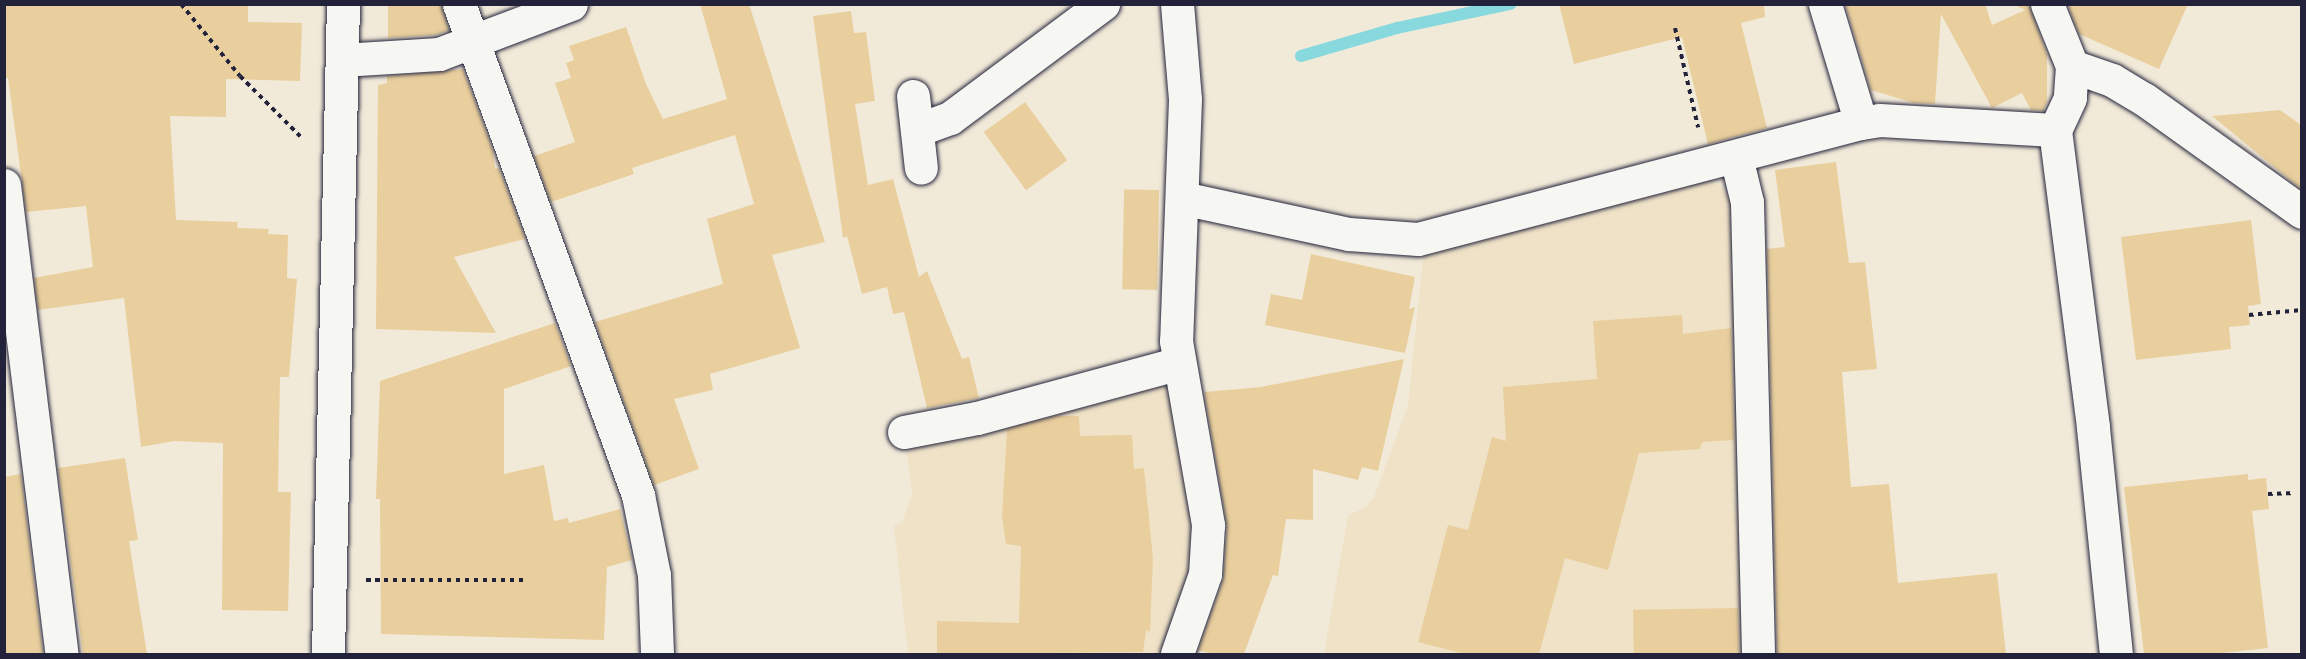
<!DOCTYPE html>
<html>
<head>
<meta charset="utf-8">
<style>
	body { margin:0 }
	#map { position:relative; width:2306px; height:659px; overflow:hidden; background:#f2ead9; font-family:Mynerve,sans-serif }
	div>[style] { position:absolute }
	.built>* { inset:0; background:#efe2c7 }
	.stream>* { height:12px; margin:-6px; padding:0 6px; transform-origin:6px; border-radius:6px; background:#87d9de }
	.building>* { inset:0; background:#e9cf9e; transform-origin:0 0 }
	.path>* { height:4px; margin-top:-2px; transform-origin:0; background:repeating-linear-gradient(90deg,#22223b 0 4.5px,transparent 0 9px) }
	.roads { filter:drop-shadow(0 0 2px #22223b) drop-shadow(0 0 2px #22223b) }
	.minor>* { height:33px; margin:-16.5px; padding:0 16.5px; transform-origin:16.5px; border-radius:16.5px; background:#f6f6f2 }
	span { translate:-50% -50%; white-space:nowrap; text-align:center; line-height:1.15; -webkit-text-stroke:4.5px #f6f6f2; paint-order:stroke }
	.frame { position:absolute; inset:0; border:6px solid #22223b; pointer-events:none }
</style>
</head>
<body>
<div id="map">
	<div class="built">
		<div style="clip-path:polygon(1706px 175px,1737px 201px,1745px 654px,1324px 654px,1348px 515px,1365px 508px,1374px 497px,1408px 405px,1424px 249px)"></div>
		<div style="clip-path:polygon(1159px 380px,1171px 389px,1194px 505px,1194px 562px,1162px 654px,908px 654px,894px 526px,902px 522px,912px 494px,906px 446px)"></div>
	</div>
	<div class="stream">
		<div style="left:1301px;top:56px;width:100px;rotate:-16.3deg"></div>
		<div style="left:1397px;top:28px;width:116px;rotate:-12deg"></div>
	</div>
	<div class="building">
		<div style="clip-path:polygon(4px 4px,248px 4px,248px 22px,302px 23px,300px 81px,226px 79px,226px 117px,170px 116px,176px 220px,238px 222px,237px 228px,269px 229px,268px 234px,288px 235px,287px 278px,297px 279px,289px 377px,280px 377px,278px 492px,291px 492px,288px 611px,222px 610px,223px 443px,174px 441px,141px 447px,124px 298px,38px 310px,34px 278px,93px 267px,86px 206px,26px 212px,8px 78px,4px 78px)"></div>
		<div style="clip-path:polygon(388px 4px,441px 4px,449px 30px,435px 35px,388px 38px)"></div>
		<div style="clip-path:polygon(700px 4px,749px 4px,825px 242px,772px 255px,800px 348px,710px 374px,713px 390px,674px 399px,699px 469px,654px 485px,595px 322px,723px 284px,707px 219px,754px 204px,735px 135px,632px 168px,634px 174px,551px 202px,534px 156px,575px 142px,555px 83px,571px 78px,566px 63px,574px 60px,569px 46px,626px 27px,646px 84px,663px 119px,727px 99px)"></div>
		<div style="clip-path:polygon(1559px 4px,1764px 4px,1765px 17px,1741px 23px,1767px 128px,1708px 144px,1682px 37px,1574px 64px)"></div>
		<div style="clip-path:polygon(1845px 4px,1985px 4px,1992px 25px,2025px 10px,2013px 4px,2029px 4px,2047px 55px,2047px 102px,2043px 111px,2031px 110px,2022px 93px,1992px 108px,1941px 14px,1935px 104px,1914px 103px,1871px 90px)"></div>
		<div style="clip-path:polygon(2067px 4px,2188px 4px,2159px 69px,2079px 34px)"></div>
		<div style="clip-path:polygon(851px 11px,854px 33px,866px 32px,875px 101px,855px 104px,868px 185px,893px 179px,919px 277px,927px 271px,962px 359px,969px 357px,979px 398px,927px 408px,904px 312px,893px 314px,887px 287px,862px 294px,847px 236px,843px 238px,813px 16px)"></div>
		<div style="clip-path:polygon(463px 69px,493px 151px,495px 169px,499px 168px,525px 239px,454px 257px,496px 333px,376px 329px,378px 85px,387px 83px,387px 76px)"></div>
		<div style="left:1025px;top:102px;width:72px;height:51px;rotate:54deg"></div>
		<div style="clip-path:polygon(2280px 110px,2301px 125px,2301px 189px,2212px 116px)"></div>
		<div style="clip-path:polygon(1836px 162px,1849px 263px,1865px 262px,1877px 369px,1842px 372px,1851px 487px,1889px 484px,1898px 583px,1997px 573px,2006px 654px,1777px 654px,1767px 249px,1785px 247px,1775px 170px)"></div>
		<div style="left:1159px;top:190px;width:100px;height:35px;rotate:91deg"></div>
		<div style="clip-path:polygon(2251px 220px,2261px 304px,2248px 306px,2250px 325px,2229px 327px,2231px 349px,2136px 360px,2121px 237px)"></div>
		<div style="clip-path:polygon(1311px 254px,1415px 277px,1409px 309px,1415px 307px,1405px 353px,1265px 325px,1271px 294px,1302px 300px)"></div>
		<div style="clip-path:polygon(1682px 315px,1683px 334px,1731px 328px,1734px 440px,1702px 442px,1700px 449px,1639px 453px,1608px 570px,1565px 558px,1539px 654px,1465px 654px,1418px 642px,1448px 525px,1468px 530px,1492px 437px,1506px 441px,1503px 387px,1597px 379px,1593px 321px)"></div>
		<div style="clip-path:polygon(555px 323px,571px 366px,504px 389px,504px 474px,544px 465px,554px 521px,568px 518px,569px 523px,620px 509px,632px 560px,607px 567px,604px 640px,381px 634px,380px 499px,376px 499px,380px 381px)"></div>
		<div style="clip-path:polygon(1404px 359px,1378px 471px,1362px 467px,1358px 480px,1313px 469px,1313px 520px,1286px 519px,1278px 576px,1273px 575px,1244px 654px,1212px 654px,1198px 650px,1223px 580px,1227px 526px,1204px 392px,1261px 387px)"></div>
		<div style="clip-path:polygon(1055px 416px,1079px 416px,1080px 436px,1132px 435px,1134px 469px,1144px 468px,1153px 559px,1150px 632px,1146px 630px,1143px 652px,937px 654px,937px 621px,1019px 623px,1021px 546px,1006px 544px,1002px 516px,1007px 429px)"></div>
		<div style="clip-path:polygon(125px 458px,138px 540px,129px 541px,147px 654px,83px 654px,58px 468px)"></div>
		<div style="clip-path:polygon(21px 474px,43px 654px,4px 654px,4px 477px)"></div>
		<div style="clip-path:polygon(2248px 474px,2248px 480px,2266px 478px,2269px 509px,2252px 511px,2268px 648px,2213px 654px,2144px 654px,2124px 487px)"></div>
		<div style="left:1738px;top:608px;width:46px;height:105px;rotate:89deg"></div>
	</div>
	<div class="path">
		<div style="left:181px;top:4px;width:93px;rotate:50.7deg"></div>
		<div style="left:240px;top:76px;width:86px;rotate:45deg"></div>
		<div style="left:1675px;top:28px;width:102px;rotate:76.9deg"></div>
		<div style="left:2249px;top:315px;width:53px;rotate:-5.4deg"></div>
		<div style="left:2268px;top:494px;width:24px;rotate:-2deg"></div>
		<div style="left:366px;top:580px;width:158px"></div>
	</div>
	<div class="roads">
		<div class="minor">
			<div style="left:459px;top:4px;width:523px;rotate:69.97deg"></div>
			<div style="left:638px;top:495px;width:82px;rotate:78.7deg"></div>
			<div style="left:654px;top:575px;width:79px;rotate:87.8deg"></div>
			<div style="left:1177px;top:4px;width:95px;rotate:85.2deg"></div>
			<div style="left:1185px;top:99px;width:242px;rotate:92.1deg"></div>
			<div style="left:1176px;top:341px;width:187px;rotate:80.1deg"></div>
			<div style="left:1208px;top:525px;width:49px;rotate:93.5deg"></div>
			<div style="left:1205px;top:574px;width:85px;rotate:109.3deg"></div>
			<div style="left:1825px;top:4px;width:124px;rotate:73.2deg"></div>
			<div style="left:2047px;top:4px;width:67px;rotate:68deg"></div>
			<div style="left:2072px;top:66px;width:32px;rotate:94deg"></div>
			<div style="left:2070px;top:98px;width:35px;rotate:115deg"></div>
			<div style="left:2055px;top:130px;width:300px;rotate:82.7deg"></div>
			<div style="left:2093px;top:428px;width:227px;rotate:84.2deg"></div>
			<div style="left:342px;top:60px;width:97px;rotate:-3.5deg"></div>
			<div style="left:439px;top:54px;width:141px;rotate:-20.7deg"></div>
			<div style="left:2072px;top:66px;width:42px;rotate:19.3deg"></div>
			<div style="left:2112px;top:80px;width:37px;rotate:31deg"></div>
			<div style="left:2144px;top:99px;width:194px;rotate:35.6deg"></div>
			<div style="left:913px;top:96px;width:72px;rotate:83.7deg"></div>
			<div style="left:917px;top:130px;width:35px;rotate:-20deg"></div>
			<div style="left:950px;top:118px;width:191px;rotate:-36.7deg"></div>
			<div style="left:1736px;top:157px;width:46px;rotate:76.3deg"></div>
			<div style="left:1747px;top:202px;width:452px;rotate:88.6deg"></div>
			<div style="left:4px;top:185px;width:473px;rotate:83deg"></div>
			<div style="left:1182px;top:198px;width:171px;rotate:12.2deg"></div>
			<div style="left:1349px;top:234px;width:69px;rotate:4.1deg"></div>
			<div style="left:1418px;top:239px;width:458px;rotate:-14.7deg"></div>
			<div style="left:1861px;top:123px;width:18px;rotate:-9deg"></div>
			<div style="left:1879px;top:120px;width:176px;rotate:3.3deg"></div>
			<div style="left:904px;top:432px;width:74px;rotate:-10.9deg"></div>
			<div style="left:977px;top:418px;width:209px;rotate:-15.2deg"></div>
			<div style="left:328px;top:654px;width:650px;rotate:-88.68deg"></div>
		</div>
	</div>
	<div class="frame"></div>
</div>
</body>
</html>
